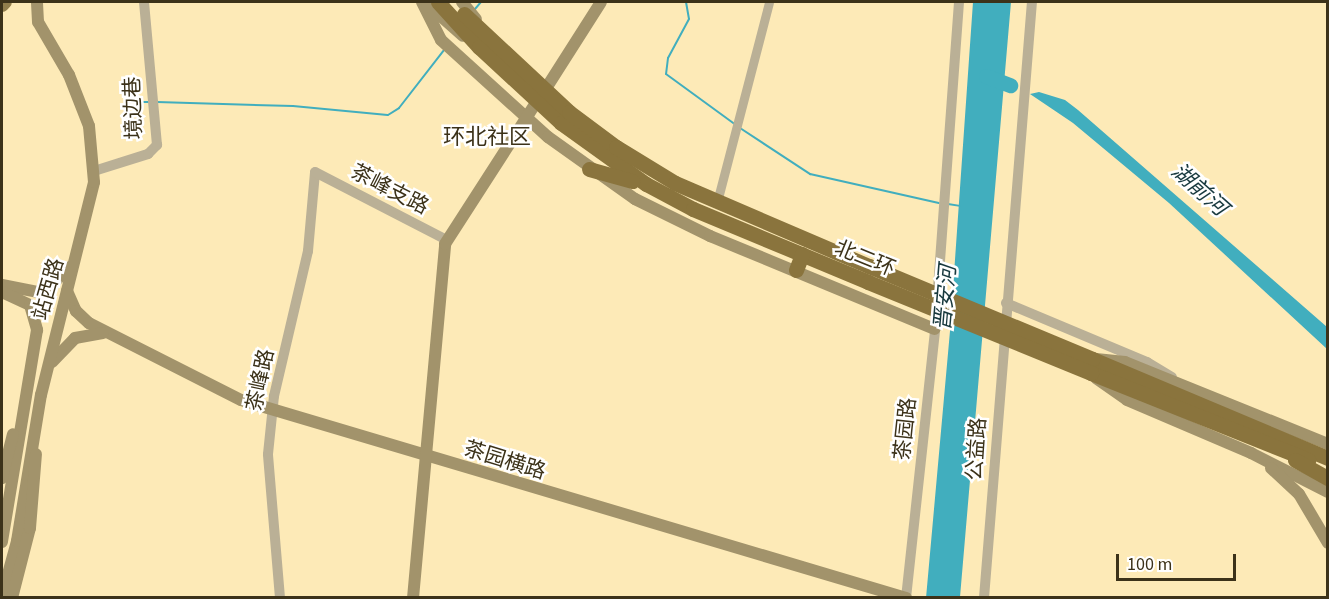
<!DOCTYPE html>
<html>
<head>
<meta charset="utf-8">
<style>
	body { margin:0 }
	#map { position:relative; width:1329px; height:599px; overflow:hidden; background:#fdeab7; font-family:"Source Sans 3","Noto Sans SC",sans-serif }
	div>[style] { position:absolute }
	.water>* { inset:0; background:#41aebe }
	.stream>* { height:2px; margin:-1px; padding:0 1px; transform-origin:1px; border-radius:1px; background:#41aebe }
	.river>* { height:15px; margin:-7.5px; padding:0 7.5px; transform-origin:7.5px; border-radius:7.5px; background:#41aebe }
	.minor>* { height:9px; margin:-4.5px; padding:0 4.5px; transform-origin:4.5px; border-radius:4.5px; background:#bab096 }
	.tertiary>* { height:10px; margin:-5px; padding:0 5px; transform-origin:5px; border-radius:5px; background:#bab096 }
	.secondary>* { height:12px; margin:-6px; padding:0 6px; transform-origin:6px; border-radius:6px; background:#a2936b }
	.primary>* { height:14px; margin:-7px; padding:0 7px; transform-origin:7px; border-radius:7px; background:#917e4c }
	.trunk>* { height:15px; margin:-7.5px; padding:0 7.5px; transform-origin:7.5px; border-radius:7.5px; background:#8a743d }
	.trunk-bridge>* { height:15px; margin:-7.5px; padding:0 7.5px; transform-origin:7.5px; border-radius:7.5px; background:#8a743d }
	span { translate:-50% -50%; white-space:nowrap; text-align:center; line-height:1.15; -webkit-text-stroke:5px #fff; paint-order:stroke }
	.street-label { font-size:21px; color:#3c3219 }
	.neighbourhood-label { font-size:22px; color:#3c3219 }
	.water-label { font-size:22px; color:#18393e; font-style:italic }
	.frame { position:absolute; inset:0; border:3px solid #3c3219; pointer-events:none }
	.scale { position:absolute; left:1116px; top:554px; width:120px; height:27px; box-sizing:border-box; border:3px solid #3c3219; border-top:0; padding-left:8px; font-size:18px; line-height:21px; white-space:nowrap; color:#3c3219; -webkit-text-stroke:4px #fff; paint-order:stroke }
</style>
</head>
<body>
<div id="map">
	<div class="water">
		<div style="clip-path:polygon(973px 2px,1011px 2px,960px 597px,926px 598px,950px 331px)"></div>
		<div style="clip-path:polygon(1039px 92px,1065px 100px,1078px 110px,1327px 327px,1327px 349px,1169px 203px,1073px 123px,1030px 94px)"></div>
	</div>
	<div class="stream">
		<div style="left:686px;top:2px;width:17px;rotate:80deg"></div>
		<div style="left:689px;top:19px;width:44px;rotate:118.3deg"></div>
		<div style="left:668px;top:58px;width:16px;rotate:97deg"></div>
		<div style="left:666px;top:74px;width:87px;rotate:36.1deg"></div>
		<div style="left:475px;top:9px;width:9px;rotate:-49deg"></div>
		<div style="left:125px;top:102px;width:24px"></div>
		<div style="left:157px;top:102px;width:136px;rotate:1.7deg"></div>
		<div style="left:293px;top:106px;width:95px;rotate:5.4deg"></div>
		<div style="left:388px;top:115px;width:13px;rotate:-32deg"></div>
		<div style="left:399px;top:108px;width:73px;rotate:-52.2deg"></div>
		<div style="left:740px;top:128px;width:84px;rotate:33.3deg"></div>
		<div style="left:810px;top:174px;width:132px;rotate:12.7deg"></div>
		<div style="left:948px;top:204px;width:12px;rotate:9deg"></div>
	</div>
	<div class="river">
		<div style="left:986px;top:76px;width:26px;rotate:21deg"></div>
	</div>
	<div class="minor">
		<div style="left:717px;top:202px;width:206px;rotate:-75.4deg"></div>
	</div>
	<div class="tertiary">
		<div style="left:94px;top:171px;width:57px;rotate:-17.5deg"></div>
		<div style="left:148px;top:154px;width:13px;rotate:-45deg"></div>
		<div style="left:157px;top:145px;width:144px;rotate:-95.2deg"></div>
		<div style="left:1006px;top:303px;width:153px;rotate:22.7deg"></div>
		<div style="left:1147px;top:362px;width:29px;rotate:31deg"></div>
		<div style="left:280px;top:598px;width:144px;rotate:-94.8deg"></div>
		<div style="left:268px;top:454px;width:58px;rotate:-84.1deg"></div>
		<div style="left:274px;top:396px;width:149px;rotate:-76.8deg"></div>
		<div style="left:308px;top:251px;width:79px;rotate:-84.9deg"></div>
		<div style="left:315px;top:172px;width:148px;rotate:27.3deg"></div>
		<div style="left:906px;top:598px;width:271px;rotate:-83.8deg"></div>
		<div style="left:935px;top:329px;width:328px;rotate:-85.8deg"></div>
		<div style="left:984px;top:598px;width:598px;rotate:-85.4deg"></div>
	</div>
	<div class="secondary">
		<div style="left:422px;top:2px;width:42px;rotate:63.4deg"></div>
		<div style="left:441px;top:40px;width:144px;rotate:42.2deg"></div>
		<div style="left:548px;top:137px;width:107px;rotate:35.5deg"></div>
		<div style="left:635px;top:199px;width:84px;rotate:26.3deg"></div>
		<div style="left:710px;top:236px;width:243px;rotate:22.5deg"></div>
		<div style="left:462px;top:2px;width:22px;rotate:51deg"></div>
		<div style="left:427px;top:4px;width:48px;rotate:41.6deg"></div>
		<div style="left:545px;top:90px;width:104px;rotate:-57.5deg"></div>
		<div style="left:2px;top:285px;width:36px;rotate:11deg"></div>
		<div style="left:37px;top:292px;width:9px;rotate:-13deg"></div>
		<div style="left:46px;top:290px;width:33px;rotate:-44deg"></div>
		<div style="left:67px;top:291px;width:22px;rotate:66deg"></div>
		<div style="left:76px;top:311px;width:18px;rotate:43deg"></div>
		<div style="left:89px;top:323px;width:170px;rotate:26.9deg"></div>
		<div style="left:241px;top:400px;width:694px;rotate:16.58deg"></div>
		<div style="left:2px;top:292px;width:31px;rotate:25deg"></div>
		<div style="left:30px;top:305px;width:26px;rotate:74deg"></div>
		<div style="left:37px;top:330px;width:215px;rotate:99.4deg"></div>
		<div style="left:1096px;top:359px;width:29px;rotate:6deg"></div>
		<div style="left:1125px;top:362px;width:219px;rotate:22deg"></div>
		<div style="left:52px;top:362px;width:33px;rotate:-46deg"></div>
		<div style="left:75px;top:338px;width:28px;rotate:-10deg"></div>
		<div style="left:1096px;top:378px;width:38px;rotate:35deg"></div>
		<div style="left:1127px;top:400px;width:135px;rotate:23.1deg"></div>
		<div style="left:1251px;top:453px;width:86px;rotate:26.9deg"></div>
		<div style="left:1271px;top:468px;width:38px;rotate:43deg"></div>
		<div style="left:1299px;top:494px;width:57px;rotate:59.4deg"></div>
		<div style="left:2px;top:478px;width:45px;rotate:-76deg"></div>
		<div style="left:2px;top:596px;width:57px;rotate:-74.7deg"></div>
		<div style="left:17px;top:541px;width:148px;rotate:-80.7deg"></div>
		<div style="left:41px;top:395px;width:219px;rotate:-76deg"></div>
		<div style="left:94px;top:182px;width:56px;rotate:-95.1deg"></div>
		<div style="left:89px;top:126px;width:55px;rotate:-111.4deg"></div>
		<div style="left:69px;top:75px;width:61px;rotate:-120.3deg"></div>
		<div style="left:38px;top:22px;width:20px;rotate:-93deg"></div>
		<div style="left:12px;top:598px;width:72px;rotate:-75.6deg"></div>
		<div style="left:30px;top:528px;width:74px;rotate:-85.4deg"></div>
		<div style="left:413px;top:598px;width:355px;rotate:-84.8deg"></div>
		<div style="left:445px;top:244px;width:170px;rotate:-57.2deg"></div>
	</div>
	<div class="primary">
		<div style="left:2px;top:5px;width:4px;rotate:-45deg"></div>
	</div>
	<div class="trunk">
		<div style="left:438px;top:2px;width:61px;rotate:47.7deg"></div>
		<div style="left:479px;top:47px;width:112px;rotate:42.8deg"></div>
		<div style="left:561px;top:123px;width:105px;rotate:35.7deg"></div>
		<div style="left:646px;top:184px;width:53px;rotate:28deg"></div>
		<div style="left:693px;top:209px;width:190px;rotate:22.6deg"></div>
		<div style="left:464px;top:14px;width:144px;rotate:43deg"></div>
		<div style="left:569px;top:112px;width:59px;rotate:36.7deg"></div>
		<div style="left:616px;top:147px;width:69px;rotate:31.4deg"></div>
		<div style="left:675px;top:183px;width:211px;rotate:23.2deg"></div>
		<div style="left:589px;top:169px;width:45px;rotate:15.6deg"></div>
		<div style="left:796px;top:270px;width:17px;rotate:-69deg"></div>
		<div style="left:1092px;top:359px;width:256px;rotate:22.8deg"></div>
		<div style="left:1091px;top:373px;width:234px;rotate:21.8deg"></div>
		<div style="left:1295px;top:460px;width:38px;rotate:29deg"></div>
	</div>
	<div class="trunk-bridge">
		<div style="left:869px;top:266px;width:242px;rotate:22.6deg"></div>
		<div style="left:868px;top:282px;width:241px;rotate:22.2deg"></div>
	</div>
	<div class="street-label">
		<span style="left:133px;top:108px;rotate:-92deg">境边巷</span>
		<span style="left:390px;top:189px;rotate:27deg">茶峰支路</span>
		<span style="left:865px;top:258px;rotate:22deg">北二环</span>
		<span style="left:48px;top:289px;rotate:-74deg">站西路</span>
		<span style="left:260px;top:380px;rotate:-78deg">茶峰路</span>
		<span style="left:905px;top:429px;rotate:-84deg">茶园路</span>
		<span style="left:976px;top:449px;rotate:-86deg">公益路</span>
		<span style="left:505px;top:460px;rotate:17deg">茶园横路</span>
	</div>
	<div class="neighbourhood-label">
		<span style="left:487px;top:138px">环北社区</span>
	</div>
	<div class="water-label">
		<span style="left:1199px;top:190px;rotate:42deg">湖前河</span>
		<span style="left:946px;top:298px;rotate:-85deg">晋安河</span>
	</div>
	<div class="frame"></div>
	<div class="scale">100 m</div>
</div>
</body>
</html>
